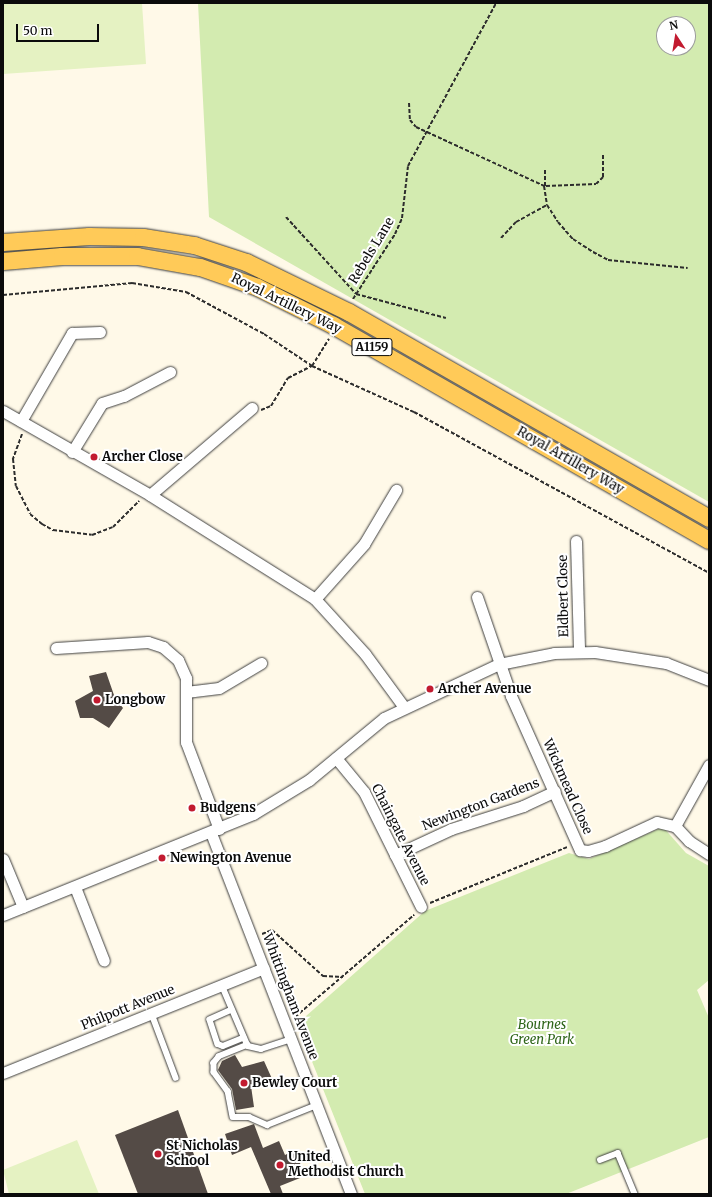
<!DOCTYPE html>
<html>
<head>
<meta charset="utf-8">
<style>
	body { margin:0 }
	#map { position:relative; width:712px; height:1197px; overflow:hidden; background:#fff9e8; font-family:Merriweather,serif }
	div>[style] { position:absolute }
	.green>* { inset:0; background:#d3ebb0 }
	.pitch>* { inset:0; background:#e5f2c2 }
	.building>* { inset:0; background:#544b46 }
	.path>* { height:2px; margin-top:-1px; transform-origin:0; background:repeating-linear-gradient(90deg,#2d2d2d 0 4px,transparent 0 6px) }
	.roads { filter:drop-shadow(0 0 1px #3e3e3e) drop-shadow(0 0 1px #3e3e3e) }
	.lane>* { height:5.5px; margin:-2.75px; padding:0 2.75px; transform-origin:2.75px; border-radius:2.75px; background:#fff }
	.street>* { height:11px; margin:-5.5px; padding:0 5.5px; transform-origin:5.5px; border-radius:5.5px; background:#fff }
	.primary>* { height:17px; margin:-8.5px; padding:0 8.5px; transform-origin:8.5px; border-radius:8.5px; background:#ffca58 }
	.dots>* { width:11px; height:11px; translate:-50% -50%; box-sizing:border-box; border:2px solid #fff; border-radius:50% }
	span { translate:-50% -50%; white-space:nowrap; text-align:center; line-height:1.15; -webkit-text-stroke:4px #fff; paint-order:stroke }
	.shield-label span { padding:1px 3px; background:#fff; border:1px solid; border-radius:3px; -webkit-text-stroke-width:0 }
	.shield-label { font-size:12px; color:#0b0b0b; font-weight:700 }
	.street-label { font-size:13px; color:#0b0b0b }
	.poi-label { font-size:13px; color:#0b0b0b; font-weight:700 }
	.left { translate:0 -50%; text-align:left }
	.park-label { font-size:13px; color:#2e6518; font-style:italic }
	.frame { position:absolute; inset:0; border:4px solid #0b0b0b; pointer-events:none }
	.north { position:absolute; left:656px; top:16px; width:40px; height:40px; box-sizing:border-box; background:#fff; border:1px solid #9d9d9d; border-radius:50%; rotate:348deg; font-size:11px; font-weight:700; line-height:16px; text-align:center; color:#0b0b0b }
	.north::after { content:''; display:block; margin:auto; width:14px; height:18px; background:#c21b30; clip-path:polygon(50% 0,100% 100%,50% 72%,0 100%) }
	.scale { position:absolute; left:16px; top:24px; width:83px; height:18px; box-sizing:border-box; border:2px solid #0b0b0b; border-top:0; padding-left:5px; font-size:12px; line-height:14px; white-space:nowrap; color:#0b0b0b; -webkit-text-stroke:3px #fff; paint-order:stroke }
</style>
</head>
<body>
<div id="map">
	<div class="green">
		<div style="clip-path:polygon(evenodd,198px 3px,709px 3px,709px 502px,209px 217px,198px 3px,664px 24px,688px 24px,688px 48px,664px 48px,664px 24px)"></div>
		<div style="clip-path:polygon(663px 827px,686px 853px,709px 866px,709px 980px,697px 990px,709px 1018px,709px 1137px,566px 1194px,365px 1194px,297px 1024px,425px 911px,569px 853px,589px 859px)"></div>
	</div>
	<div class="pitch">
		<div style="clip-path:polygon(3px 3px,142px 3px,146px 64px,3px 74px)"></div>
		<div style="clip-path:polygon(77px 1140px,99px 1194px,9px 1194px,3px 1170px)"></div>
	</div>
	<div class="building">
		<div style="clip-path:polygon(106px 672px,115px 698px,123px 708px,109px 728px,93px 718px,80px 718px,75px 701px,93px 691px,89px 676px)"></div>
		<div style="clip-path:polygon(235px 1055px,242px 1067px,264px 1061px,273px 1081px,251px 1086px,254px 1107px,236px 1110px,232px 1089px,218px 1070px,222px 1061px)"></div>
		<div style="clip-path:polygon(178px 1110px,208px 1194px,138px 1194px,115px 1135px)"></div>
		<div style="clip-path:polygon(254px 1124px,263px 1148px,279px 1141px,285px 1155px,295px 1150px,305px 1176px,280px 1186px,283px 1194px,271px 1194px,251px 1147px,232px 1155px,225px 1134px)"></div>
	</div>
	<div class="path">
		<div style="left:409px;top:103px;width:17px;rotate:87deg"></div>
		<div style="left:410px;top:120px;width:9px;rotate:49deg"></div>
		<div style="left:416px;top:127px;width:141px;rotate:24.7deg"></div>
		<div style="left:544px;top:186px;width:19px;rotate:81deg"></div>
		<div style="left:547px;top:205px;width:20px;rotate:57deg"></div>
		<div style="left:558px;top:222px;width:23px;rotate:49deg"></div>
		<div style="left:573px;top:239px;width:24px;rotate:33deg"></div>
		<div style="left:593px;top:252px;width:17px;rotate:28deg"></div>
		<div style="left:608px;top:260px;width:80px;rotate:5.7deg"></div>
		<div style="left:545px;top:186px;width:17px;rotate:-90deg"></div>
		<div style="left:546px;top:186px;width:50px;rotate:-2.3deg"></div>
		<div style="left:596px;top:184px;width:10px;rotate:-45deg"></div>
		<div style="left:603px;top:177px;width:24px;rotate:-90deg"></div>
		<div style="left:286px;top:217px;width:104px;rotate:47.7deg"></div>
		<div style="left:356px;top:294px;width:93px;rotate:14.9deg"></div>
		<div style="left:501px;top:238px;width:22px;rotate:-47deg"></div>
		<div style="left:516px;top:222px;width:35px;rotate:-29deg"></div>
		<div style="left:3px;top:295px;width:130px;rotate:-5.3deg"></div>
		<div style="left:132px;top:283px;width:55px;rotate:9.5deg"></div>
		<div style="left:186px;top:292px;width:89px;rotate:28.3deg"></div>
		<div style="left:264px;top:334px;width:58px;rotate:33.7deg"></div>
		<div style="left:312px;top:366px;width:112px;rotate:24.3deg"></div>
		<div style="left:414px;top:412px;width:336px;rotate:28.6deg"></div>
		<div style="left:353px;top:299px;width:77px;rotate:-57.1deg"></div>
		<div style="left:395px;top:234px;width:17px;rotate:-66deg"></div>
		<div style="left:402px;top:218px;width:52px;rotate:-83.4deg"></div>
		<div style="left:408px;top:166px;width:185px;rotate:-61.6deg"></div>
		<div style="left:261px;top:410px;width:11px;rotate:-22deg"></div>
		<div style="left:271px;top:406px;width:33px;rotate:-59deg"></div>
		<div style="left:288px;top:378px;width:27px;rotate:-27deg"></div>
		<div style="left:312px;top:366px;width:32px;rotate:-58deg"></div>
		<div style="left:22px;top:434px;width:27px;rotate:110deg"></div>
		<div style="left:13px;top:459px;width:27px;rotate:84deg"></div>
		<div style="left:16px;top:486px;width:31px;rotate:63deg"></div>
		<div style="left:30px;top:514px;width:16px;rotate:40deg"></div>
		<div style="left:42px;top:524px;width:13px;rotate:29deg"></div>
		<div style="left:53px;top:530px;width:39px;rotate:7deg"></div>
		<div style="left:92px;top:535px;width:22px;rotate:-21deg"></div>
		<div style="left:113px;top:527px;width:37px;rotate:-45deg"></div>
		<div style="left:430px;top:903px;width:148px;rotate:-22.2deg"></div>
		<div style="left:262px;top:934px;width:11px;rotate:-22deg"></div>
		<div style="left:272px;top:930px;width:69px;rotate:42deg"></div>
		<div style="left:323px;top:976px;width:20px;rotate:3deg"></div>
		<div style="left:295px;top:1017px;width:157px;rotate:-40.6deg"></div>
	</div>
	<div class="roads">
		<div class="lane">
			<div style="left:222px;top:985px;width:66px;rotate:66.9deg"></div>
			<div style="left:248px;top:1046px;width:13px;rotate:13deg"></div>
			<div style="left:261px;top:1049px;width:33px;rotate:-18deg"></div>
			<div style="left:232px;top:1010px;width:24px;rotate:156deg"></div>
			<div style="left:210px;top:1020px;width:25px;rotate:72deg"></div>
			<div style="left:218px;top:1044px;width:5px;rotate:22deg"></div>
			<div style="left:223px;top:1046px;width:22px;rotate:-22deg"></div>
			<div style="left:152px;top:1014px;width:68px;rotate:69.4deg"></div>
			<div style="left:248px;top:1045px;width:31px;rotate:158deg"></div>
			<div style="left:219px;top:1057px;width:8px;rotate:130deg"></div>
			<div style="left:214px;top:1063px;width:9px;rotate:90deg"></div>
			<div style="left:214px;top:1072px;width:24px;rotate:54deg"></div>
			<div style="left:228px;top:1091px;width:26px;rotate:79deg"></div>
			<div style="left:233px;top:1117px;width:16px"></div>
			<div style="left:249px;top:1117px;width:20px;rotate:24deg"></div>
			<div style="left:267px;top:1125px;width:54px;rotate:-21.8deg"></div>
			<div style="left:600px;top:1160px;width:19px;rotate:-21deg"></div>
			<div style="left:618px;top:1153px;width:44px;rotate:67.5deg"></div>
		</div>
		<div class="street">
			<div style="left:3px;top:411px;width:169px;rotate:29.7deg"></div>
			<div style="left:150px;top:495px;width:195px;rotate:32.2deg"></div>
			<div style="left:315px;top:599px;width:74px;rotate:47.7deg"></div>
			<div style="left:365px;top:654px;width:66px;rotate:53.7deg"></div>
			<div style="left:21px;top:421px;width:102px;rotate:-59.9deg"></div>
			<div style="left:72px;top:333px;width:28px;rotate:-2deg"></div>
			<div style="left:72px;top:452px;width:57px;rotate:-58.5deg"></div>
			<div style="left:102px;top:403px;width:23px;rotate:-18deg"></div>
			<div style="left:124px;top:396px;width:52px;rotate:-27.6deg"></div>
			<div style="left:150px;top:495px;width:134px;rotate:-40.5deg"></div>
			<div style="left:576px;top:541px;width:110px;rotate:88.4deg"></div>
			<div style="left:477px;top:597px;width:105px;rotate:71deg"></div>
			<div style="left:511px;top:696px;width:169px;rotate:65.9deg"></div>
			<div style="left:580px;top:850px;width:8px;rotate:7deg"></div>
			<div style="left:588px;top:851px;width:18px;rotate:-16deg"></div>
			<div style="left:605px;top:846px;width:57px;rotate:-24.8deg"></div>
			<div style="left:657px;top:822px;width:18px;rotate:13deg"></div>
			<div style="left:315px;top:599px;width:74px;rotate:-48.3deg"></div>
			<div style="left:364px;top:544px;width:63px;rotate:-59.3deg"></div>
			<div style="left:56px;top:648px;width:92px;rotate:-3.7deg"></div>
			<div style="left:148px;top:642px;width:16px;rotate:18deg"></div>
			<div style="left:163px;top:647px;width:20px;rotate:41deg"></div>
			<div style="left:178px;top:660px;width:20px;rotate:66deg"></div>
			<div style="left:186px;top:678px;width:64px;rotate:90deg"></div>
			<div style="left:186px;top:742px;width:93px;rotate:69.2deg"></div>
			<div style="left:186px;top:692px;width:33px;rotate:-7deg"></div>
			<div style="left:219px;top:688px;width:49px;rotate:-30.8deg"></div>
			<div style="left:336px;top:758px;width:44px;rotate:50.5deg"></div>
			<div style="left:364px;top:792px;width:128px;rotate:63.6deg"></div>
			<div style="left:709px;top:765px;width:70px;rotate:119.1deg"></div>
			<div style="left:675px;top:826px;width:21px;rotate:47deg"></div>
			<div style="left:689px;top:841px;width:24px;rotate:33deg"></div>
			<div style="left:211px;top:833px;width:387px;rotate:68.8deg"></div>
			<div style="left:395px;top:855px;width:62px;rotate:-24.9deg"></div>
			<div style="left:451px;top:829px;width:76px;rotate:-17.7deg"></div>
			<div style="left:523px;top:806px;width:35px;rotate:-25deg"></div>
			<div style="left:3px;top:859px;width:52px;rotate:67.4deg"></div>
			<div style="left:75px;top:887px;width:79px;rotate:68.6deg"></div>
			<div style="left:3px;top:915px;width:270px;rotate:-22deg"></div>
			<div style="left:253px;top:814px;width:66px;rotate:-31.3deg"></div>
			<div style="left:309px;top:780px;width:97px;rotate:-39.6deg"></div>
			<div style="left:384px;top:718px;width:127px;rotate:-25.2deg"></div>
			<div style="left:499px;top:664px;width:56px;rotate:-11.3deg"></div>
			<div style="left:554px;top:653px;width:41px;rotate:-1.4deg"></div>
			<div style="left:595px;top:652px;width:72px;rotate:8.8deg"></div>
			<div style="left:666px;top:663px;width:46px;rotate:21.6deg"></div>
			<div style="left:3px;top:1073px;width:281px;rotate:-21.9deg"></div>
		</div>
		<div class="primary">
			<div style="left:3px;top:242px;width:86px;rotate:-4deg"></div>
			<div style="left:89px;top:236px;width:54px;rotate:1.1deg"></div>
			<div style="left:143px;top:237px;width:52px;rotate:8.9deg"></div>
			<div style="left:194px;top:245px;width:55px;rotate:18.1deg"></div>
			<div style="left:246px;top:262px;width:114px;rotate:25.9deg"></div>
			<div style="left:349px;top:312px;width:415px;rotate:29.8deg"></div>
			<div style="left:3px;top:261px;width:59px;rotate:-4.8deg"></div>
			<div style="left:62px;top:256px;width:75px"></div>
			<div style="left:137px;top:256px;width:64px;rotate:9.9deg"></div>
			<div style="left:200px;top:267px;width:60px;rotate:19.3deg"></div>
			<div style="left:257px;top:287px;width:85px;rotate:26.6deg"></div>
			<div style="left:333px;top:325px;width:433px;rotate:29.8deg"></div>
		</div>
	</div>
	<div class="dots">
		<div style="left:94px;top:457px;background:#c21b30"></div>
		<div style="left:430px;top:689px;background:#c21b30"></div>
		<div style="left:97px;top:700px;background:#c21b30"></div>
		<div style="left:192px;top:808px;background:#c21b30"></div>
		<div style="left:162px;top:858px;background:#c21b30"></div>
		<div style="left:244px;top:1083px;background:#c21b30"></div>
		<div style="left:158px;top:1154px;background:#c21b30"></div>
		<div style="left:280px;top:1165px;background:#c21b30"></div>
	</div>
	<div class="shield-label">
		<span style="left:372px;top:347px">A1159</span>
	</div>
	<div class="street-label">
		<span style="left:372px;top:251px;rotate:-59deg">Rebels Lane</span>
		<span style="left:286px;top:304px;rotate:26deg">Royal Artillery Way</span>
		<span style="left:570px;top:461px;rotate:30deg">Royal Artillery Way</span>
		<span style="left:564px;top:596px;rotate:-91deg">Eldbert Close</span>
		<span style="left:567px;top:787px;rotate:66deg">Wickmead Close</span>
		<span style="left:481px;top:805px;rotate:-21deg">Newington Gardens</span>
		<span style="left:400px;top:835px;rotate:63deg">Chaingate Avenue</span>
		<span style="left:290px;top:997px;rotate:69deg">Whittingham Avenue</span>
		<span style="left:128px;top:1008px;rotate:-22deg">Philpott Avenue</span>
	</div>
	<div class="poi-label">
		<span class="left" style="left:102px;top:457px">Archer Close</span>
		<span class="left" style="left:438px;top:689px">Archer Avenue</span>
		<span class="left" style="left:105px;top:700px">Longbow</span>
		<span class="left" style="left:200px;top:808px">Budgens</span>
		<span class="left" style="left:170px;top:858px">Newington Avenue</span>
		<span class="left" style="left:252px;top:1083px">Bewley Court</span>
		<span class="left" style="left:166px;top:1154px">St Nicholas<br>School</span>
		<span class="left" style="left:288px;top:1165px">United<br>Methodist Church</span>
	</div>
	<div class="park-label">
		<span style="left:542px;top:1033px">Bournes<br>Green Park</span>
	</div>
	<div class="frame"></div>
	<div class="north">N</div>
	<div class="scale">50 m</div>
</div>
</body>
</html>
